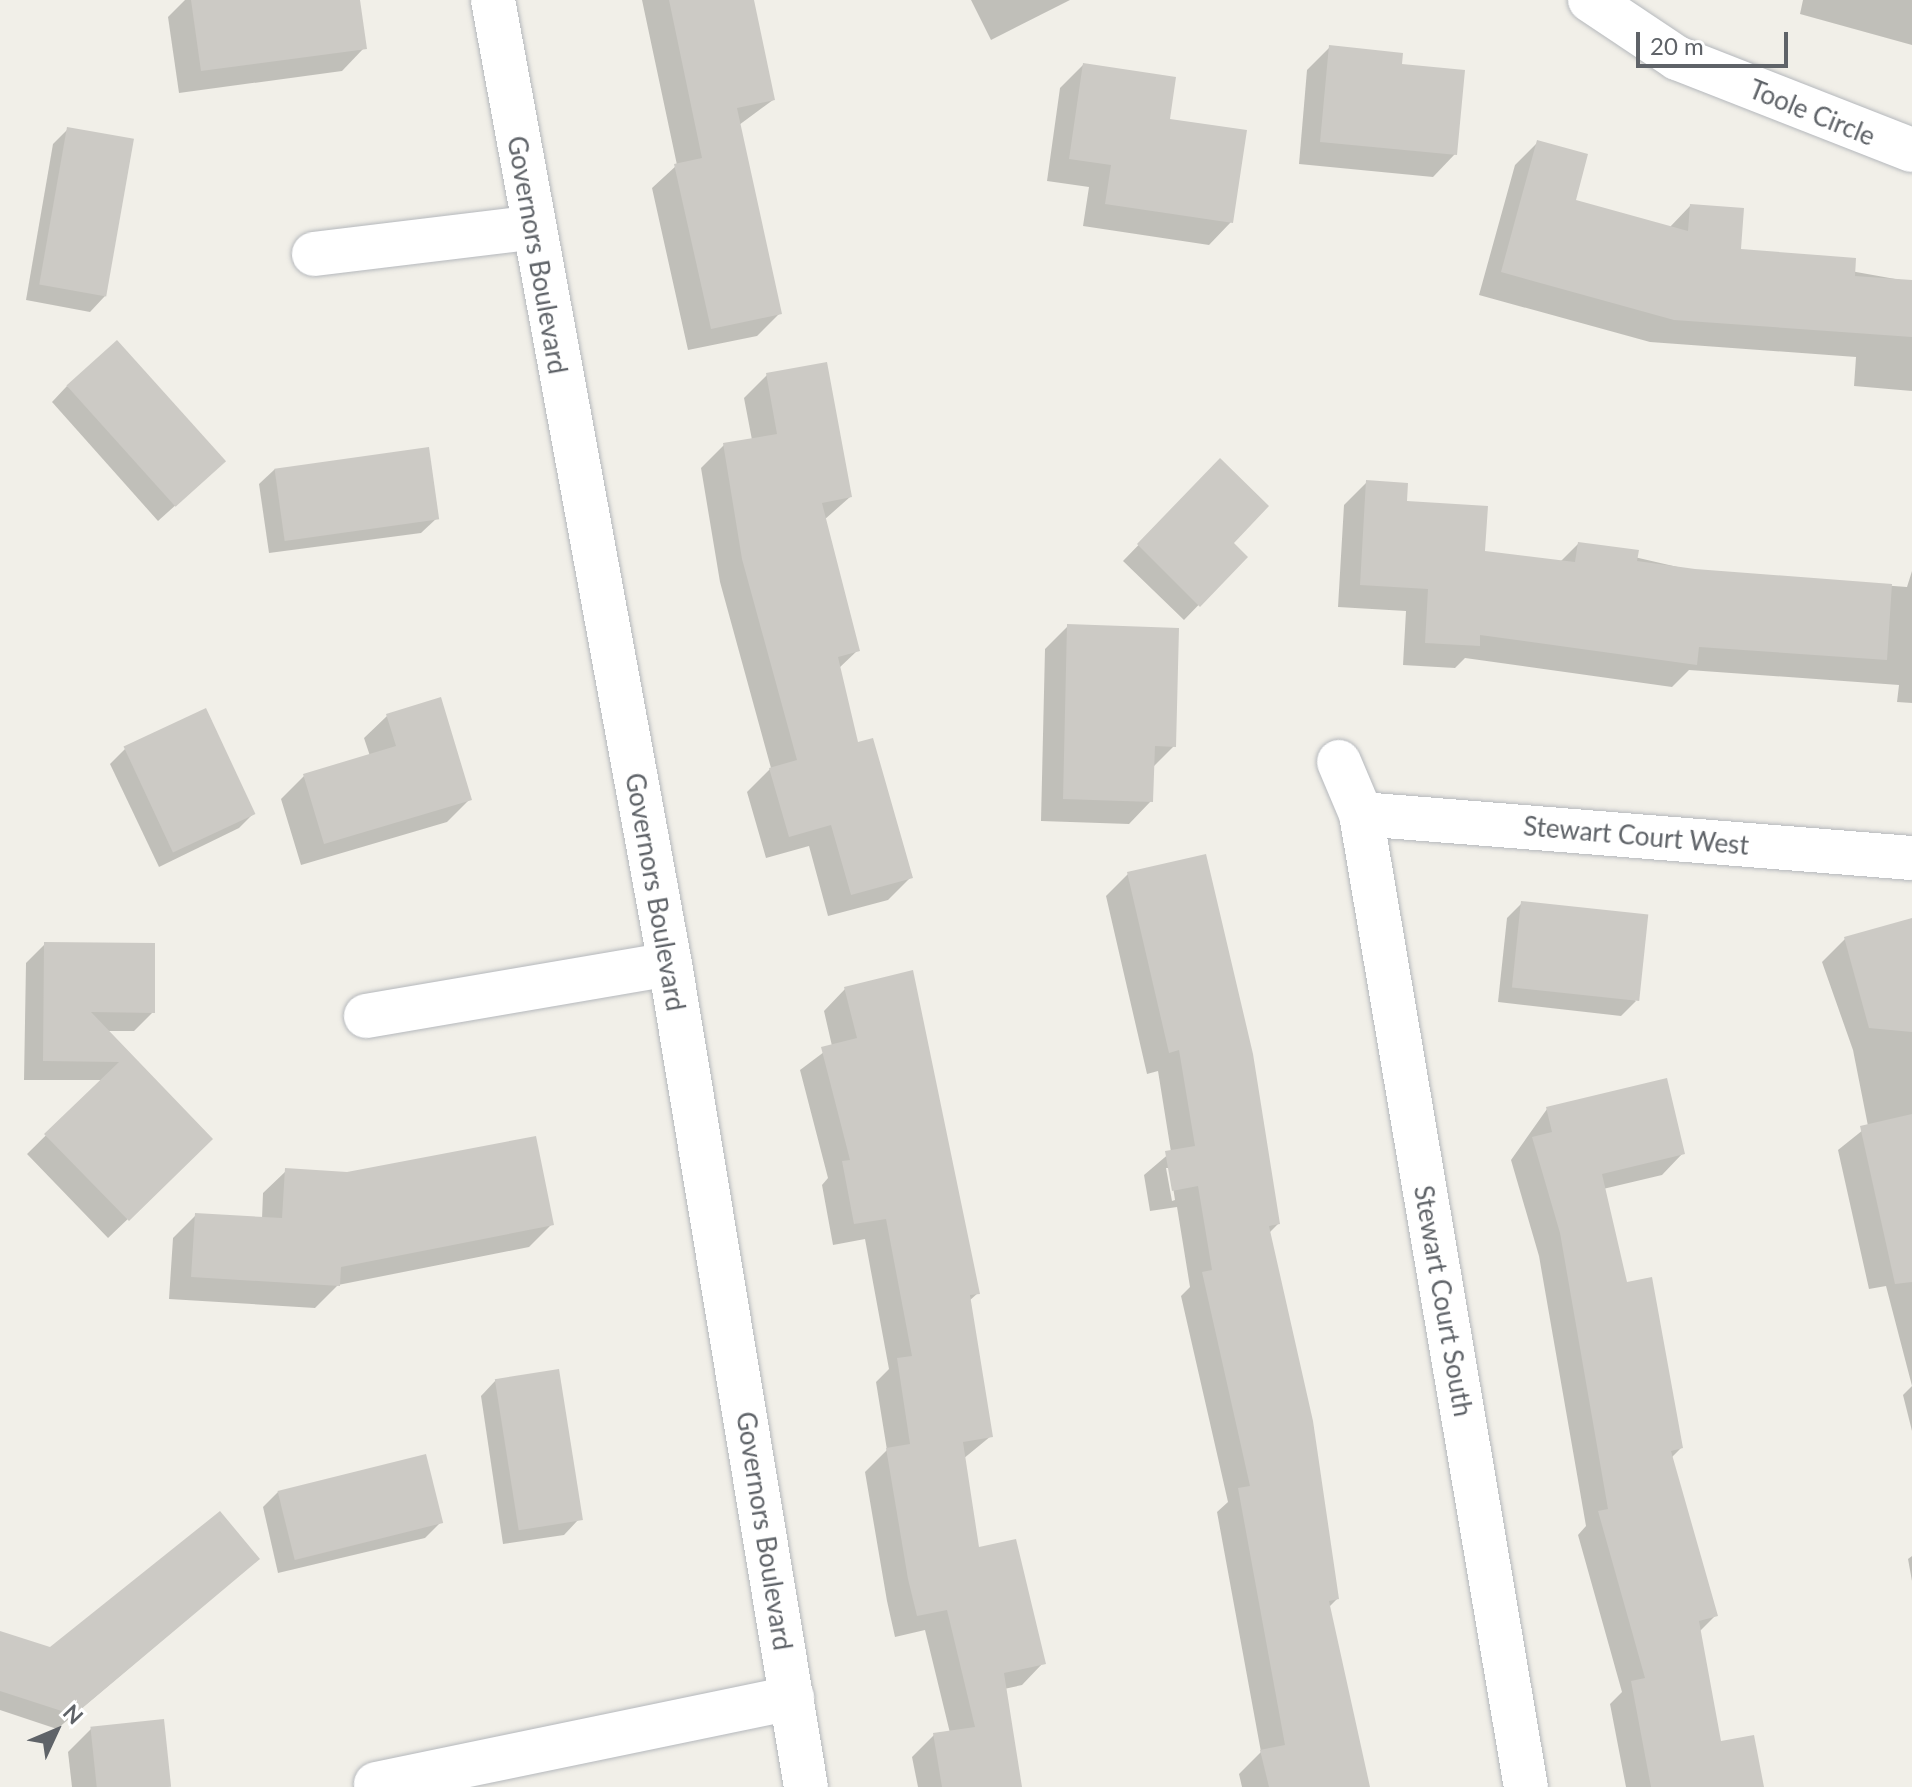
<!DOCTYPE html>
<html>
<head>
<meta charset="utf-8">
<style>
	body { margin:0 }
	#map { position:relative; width:1912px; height:1787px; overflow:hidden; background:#f1efe8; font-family:Lato,sans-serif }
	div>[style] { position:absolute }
	.shadow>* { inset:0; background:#0003 }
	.building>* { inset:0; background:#cccac5; transform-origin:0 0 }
	.roads { filter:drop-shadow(0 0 2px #b5b8bc) drop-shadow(0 0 2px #b5b8bc) }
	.street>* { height:44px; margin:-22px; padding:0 22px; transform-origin:22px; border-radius:22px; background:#fff }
	.secondary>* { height:44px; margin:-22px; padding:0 22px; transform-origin:22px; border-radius:22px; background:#fff }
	span { translate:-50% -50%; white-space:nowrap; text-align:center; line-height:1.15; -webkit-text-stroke:8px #fff; paint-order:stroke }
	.street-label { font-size:26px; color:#5f6368 }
	.north { position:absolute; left:16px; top:1691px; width:80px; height:80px; -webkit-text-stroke:6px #fff; paint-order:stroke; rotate:46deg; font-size:22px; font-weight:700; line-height:32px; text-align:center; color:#5f6368 }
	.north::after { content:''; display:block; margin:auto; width:28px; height:36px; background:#5f6368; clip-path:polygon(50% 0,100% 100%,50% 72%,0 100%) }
	.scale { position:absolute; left:1636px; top:32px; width:152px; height:36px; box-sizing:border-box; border:4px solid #5f6368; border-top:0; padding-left:10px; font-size:24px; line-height:28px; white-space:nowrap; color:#5f6368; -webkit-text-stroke:6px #fff; paint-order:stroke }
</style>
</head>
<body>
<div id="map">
	<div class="shadow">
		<div style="clip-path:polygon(185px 0,358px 0,364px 48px,342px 71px,179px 93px,168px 17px)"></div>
		<div style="clip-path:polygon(642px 0,749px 0,773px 100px,739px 125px,780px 313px,757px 336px,688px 350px,652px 188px,677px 165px)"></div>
		<div style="clip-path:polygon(971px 0,1070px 0,991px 40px)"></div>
		<div style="clip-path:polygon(1803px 0,1912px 0,1912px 45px,1800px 14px)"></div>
		<div style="clip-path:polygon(1330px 47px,1399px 65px,1455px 154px,1433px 177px,1299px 164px,1307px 70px)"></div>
		<div style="clip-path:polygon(1083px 65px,1168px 121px,1231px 222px,1209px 245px,1083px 226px,1089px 187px,1047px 181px,1060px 88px)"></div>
		<div style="clip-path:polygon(68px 129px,105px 296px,90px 312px,26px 300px,53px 144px)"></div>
		<div style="clip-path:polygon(1538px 142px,1573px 202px,1669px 228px,1690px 206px,1739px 251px,1912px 282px,1912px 391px,1854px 386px,1856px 357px,1650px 342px,1479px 295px,1515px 165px)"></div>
		<div style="clip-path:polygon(767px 375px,850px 497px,824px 520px,858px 650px,838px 669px,857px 745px,911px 877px,888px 900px,828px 916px,809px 846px,766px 858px,747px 792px,771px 768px,720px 582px,701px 468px,724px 445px,752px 440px,744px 398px)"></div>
		<div style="clip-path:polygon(67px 386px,208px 476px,158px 521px,52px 402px)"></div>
		<div style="clip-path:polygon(1220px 461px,1232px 543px,1245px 557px,1184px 620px,1123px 561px)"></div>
		<div style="clip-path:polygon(275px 469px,437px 518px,421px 533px,269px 553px,259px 484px)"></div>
		<div style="clip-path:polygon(1367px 482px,1483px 552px,1560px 562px,1578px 544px,1695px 571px,1907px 587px,1912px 571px,1912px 703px,1897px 702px,1899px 685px,1689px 670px,1672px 687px,1465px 658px,1455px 668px,1403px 665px,1406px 611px,1338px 607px,1344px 505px)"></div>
		<div style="clip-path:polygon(1068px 626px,1174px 746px,1152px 768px,1151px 801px,1129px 824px,1041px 821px,1045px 649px)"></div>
		<div style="clip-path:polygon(387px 716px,470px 799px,447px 822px,301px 865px,281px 799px,304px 776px,370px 756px,364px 738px)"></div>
		<div style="clip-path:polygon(125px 749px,254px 813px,239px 828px,159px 867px,110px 764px)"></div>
		<div style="clip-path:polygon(evenodd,1128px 874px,1278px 1224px,1269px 1233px,1337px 1599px,1328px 1608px,1368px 1787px,1242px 1787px,1239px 1774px,1261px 1752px,1217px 1512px,1228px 1502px,1181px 1296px,1190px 1287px,1177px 1207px,1150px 1211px,1144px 1175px,1171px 1152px,1158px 1071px,1147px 1074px,1106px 896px,1128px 874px,1166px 1168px,1170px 1168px,1175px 1200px,1172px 1201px,1166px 1168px)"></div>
		<div style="clip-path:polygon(1522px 903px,1636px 1001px,1621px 1016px,1498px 1002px,1507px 918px)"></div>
		<div style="clip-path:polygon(1912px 920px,1912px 1386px,1886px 1286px,1869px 1289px,1838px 1150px,1868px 1126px,1853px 1050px,1822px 962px,1845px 939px)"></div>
		<div style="clip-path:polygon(45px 944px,153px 1012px,134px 1031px,107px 1031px,204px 1146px,108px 1238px,27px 1154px,102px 1080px,24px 1080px,26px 963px)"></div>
		<div style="clip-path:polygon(845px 989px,978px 1293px,969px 1301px,991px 1436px,963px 1459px,977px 1550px,1043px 1663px,1022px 1685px,1004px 1689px,1021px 1787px,918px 1787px,912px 1757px,934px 1735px,950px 1733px,925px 1630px,895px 1637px,887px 1601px,865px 1472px,887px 1450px,876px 1382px,889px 1369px,865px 1239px,833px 1245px,822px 1185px,828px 1178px,800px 1070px,832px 1046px,824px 1011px)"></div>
		<div style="clip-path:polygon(1547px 1109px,1683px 1153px,1662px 1175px,1603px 1189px,1626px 1284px,1681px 1448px,1671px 1458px,1715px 1616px,1699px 1632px,1720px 1744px,1762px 1787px,1626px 1787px,1610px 1704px,1622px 1692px,1578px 1535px,1586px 1526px,1539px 1256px,1511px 1160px)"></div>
		<div style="clip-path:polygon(286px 1171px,552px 1224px,529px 1247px,338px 1285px,315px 1308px,169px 1299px,173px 1238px,196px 1215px,262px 1219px,263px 1193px)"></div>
		<div style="clip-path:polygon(496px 1380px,579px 1519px,564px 1535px,503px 1544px,481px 1396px)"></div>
		<div style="clip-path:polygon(1912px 1386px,1912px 1431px,1903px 1395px)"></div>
		<div style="clip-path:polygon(278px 1492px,441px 1522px,425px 1538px,278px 1573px,263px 1507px)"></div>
		<div style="clip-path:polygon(1912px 1556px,1912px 1581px,1908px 1559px)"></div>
		<div style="clip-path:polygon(258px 1559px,57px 1729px,0 1710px,0 1638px,51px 1650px)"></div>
		<div style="clip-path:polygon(91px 1729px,169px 1787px,72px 1787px,68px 1752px)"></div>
	</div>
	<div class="building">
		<div style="clip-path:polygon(191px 0,360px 0,367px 49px,201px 71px)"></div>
		<div style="clip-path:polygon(669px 0,754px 0,775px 100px,737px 108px,782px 314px,711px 329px,674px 164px,702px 158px)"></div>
		<div style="clip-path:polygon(1329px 45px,1403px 53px,1402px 64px,1465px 70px,1457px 155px,1320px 142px)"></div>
		<div style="clip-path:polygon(1083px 63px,1176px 77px,1170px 119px,1247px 130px,1233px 223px,1105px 204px,1111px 165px,1069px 159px)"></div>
		<div style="left:67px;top:127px;width:68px;height:160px;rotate:10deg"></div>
		<div style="clip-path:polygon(1537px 140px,1588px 154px,1576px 200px,1688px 231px,1690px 204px,1744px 208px,1741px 249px,1856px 258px,1855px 276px,1912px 280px,1912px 337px,1674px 320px,1501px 272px)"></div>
		<div style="left:117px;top:340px;width:163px;height:68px;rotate:48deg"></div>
		<div style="clip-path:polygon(827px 362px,852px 497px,822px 503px,860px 651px,838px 657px,858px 742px,873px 738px,913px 878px,851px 895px,831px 825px,789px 837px,769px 768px,797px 760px,742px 559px,723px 443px,777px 434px,766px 373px)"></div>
		<div style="left:429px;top:447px;width:73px;height:156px;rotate:82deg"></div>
		<div style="clip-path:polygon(1220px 458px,1269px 506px,1234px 543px,1248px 557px,1200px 607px,1137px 544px)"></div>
		<div style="clip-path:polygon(1366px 480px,1408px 483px,1407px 501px,1488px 506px,1485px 551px,1575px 562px,1578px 542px,1639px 550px,1637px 561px,1695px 569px,1892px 584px,1887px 660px,1699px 647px,1697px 665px,1480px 635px,1480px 646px,1425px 643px,1428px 589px,1360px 585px)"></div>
		<div style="clip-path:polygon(1067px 624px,1179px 628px,1176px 747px,1155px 746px,1153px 802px,1063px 799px)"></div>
		<div style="clip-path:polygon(441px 697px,472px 800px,324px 844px,303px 774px,396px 746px,386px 714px)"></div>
		<div style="left:206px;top:708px;width:117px;height:91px;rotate:65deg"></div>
		<div style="clip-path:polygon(1206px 854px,1253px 1054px,1280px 1224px,1269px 1226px,1313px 1421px,1339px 1599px,1329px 1601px,1370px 1787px,1269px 1787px,1260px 1750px,1285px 1745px,1238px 1488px,1250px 1486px,1202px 1272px,1212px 1270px,1198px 1186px,1172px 1191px,1165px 1151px,1195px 1146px,1179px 1050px,1169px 1053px,1127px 872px)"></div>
		<div style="left:1521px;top:901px;width:128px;height:87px;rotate:6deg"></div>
		<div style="clip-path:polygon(1912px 918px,1912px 1032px,1869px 1028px,1844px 937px)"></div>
		<div style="clip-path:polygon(44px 942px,155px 943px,155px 1013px,91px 1012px,213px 1139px,129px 1221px,44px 1134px,119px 1062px,43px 1061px)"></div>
		<div style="clip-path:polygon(913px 970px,980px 1294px,970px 1295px,993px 1437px,963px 1442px,979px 1547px,1016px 1539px,1046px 1664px,1004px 1673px,1022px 1787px,942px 1787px,933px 1733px,975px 1727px,947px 1610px,917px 1616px,908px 1579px,886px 1448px,910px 1444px,897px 1358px,912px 1356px,886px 1219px,854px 1224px,842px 1161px,850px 1160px,821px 1047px,857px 1038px,844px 987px)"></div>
		<div style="clip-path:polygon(1667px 1078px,1685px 1154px,1602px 1174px,1627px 1282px,1652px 1277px,1683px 1448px,1671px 1451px,1718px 1616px,1699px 1621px,1721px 1741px,1754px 1735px,1764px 1787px,1651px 1787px,1631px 1681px,1645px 1678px,1598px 1511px,1608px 1509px,1560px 1233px,1532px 1137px,1552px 1132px,1546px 1107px)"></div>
		<div style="clip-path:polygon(1912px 1114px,1912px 1282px,1895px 1284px,1860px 1126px)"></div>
		<div style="clip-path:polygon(536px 1136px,554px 1225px,341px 1267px,340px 1286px,191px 1277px,195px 1213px,282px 1218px,285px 1168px,347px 1172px)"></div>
		<div style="left:559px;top:1369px;width:153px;height:65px;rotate:81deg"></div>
		<div style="left:426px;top:1454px;width:71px;height:153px;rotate:76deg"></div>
		<div style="clip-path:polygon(220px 1511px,260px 1559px,74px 1715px,0 1691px,0 1631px,50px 1647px)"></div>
		<div style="left:164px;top:1719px;width:68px;height:74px;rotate:84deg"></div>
	</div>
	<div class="roads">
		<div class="street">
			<div style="left:1590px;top:0;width:105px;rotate:33.7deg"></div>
			<div style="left:1677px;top:58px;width:252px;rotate:21.4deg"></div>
			<div style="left:314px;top:254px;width:218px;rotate:-6.9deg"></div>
			<div style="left:1339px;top:762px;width:56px;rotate:67.1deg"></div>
			<div style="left:1361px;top:814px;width:987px;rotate:80.38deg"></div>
			<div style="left:1361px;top:814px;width:553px;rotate:4.57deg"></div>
			<div style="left:366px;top:1016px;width:308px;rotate:-9.7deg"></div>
			<div style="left:376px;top:1784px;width:425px;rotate:-11.7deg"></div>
		</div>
		<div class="secondary">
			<div style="left:493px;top:0;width:980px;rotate:79.6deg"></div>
			<div style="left:670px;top:964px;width:834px;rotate:80.62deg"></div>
		</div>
	</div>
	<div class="street-label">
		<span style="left:1812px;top:113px;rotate:22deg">Toole Circle</span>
		<span style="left:537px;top:255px;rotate:80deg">Governors Boulevard</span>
		<span style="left:1636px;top:836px;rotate:5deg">Stewart Court West</span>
		<span style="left:655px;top:892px;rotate:80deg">Governors Boulevard</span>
		<span style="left:1443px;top:1301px;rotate:80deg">Stewart Court South</span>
		<span style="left:764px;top:1531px;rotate:81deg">Governors Boulevard</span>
	</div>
	<div class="north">N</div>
	<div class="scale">20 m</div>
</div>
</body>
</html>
